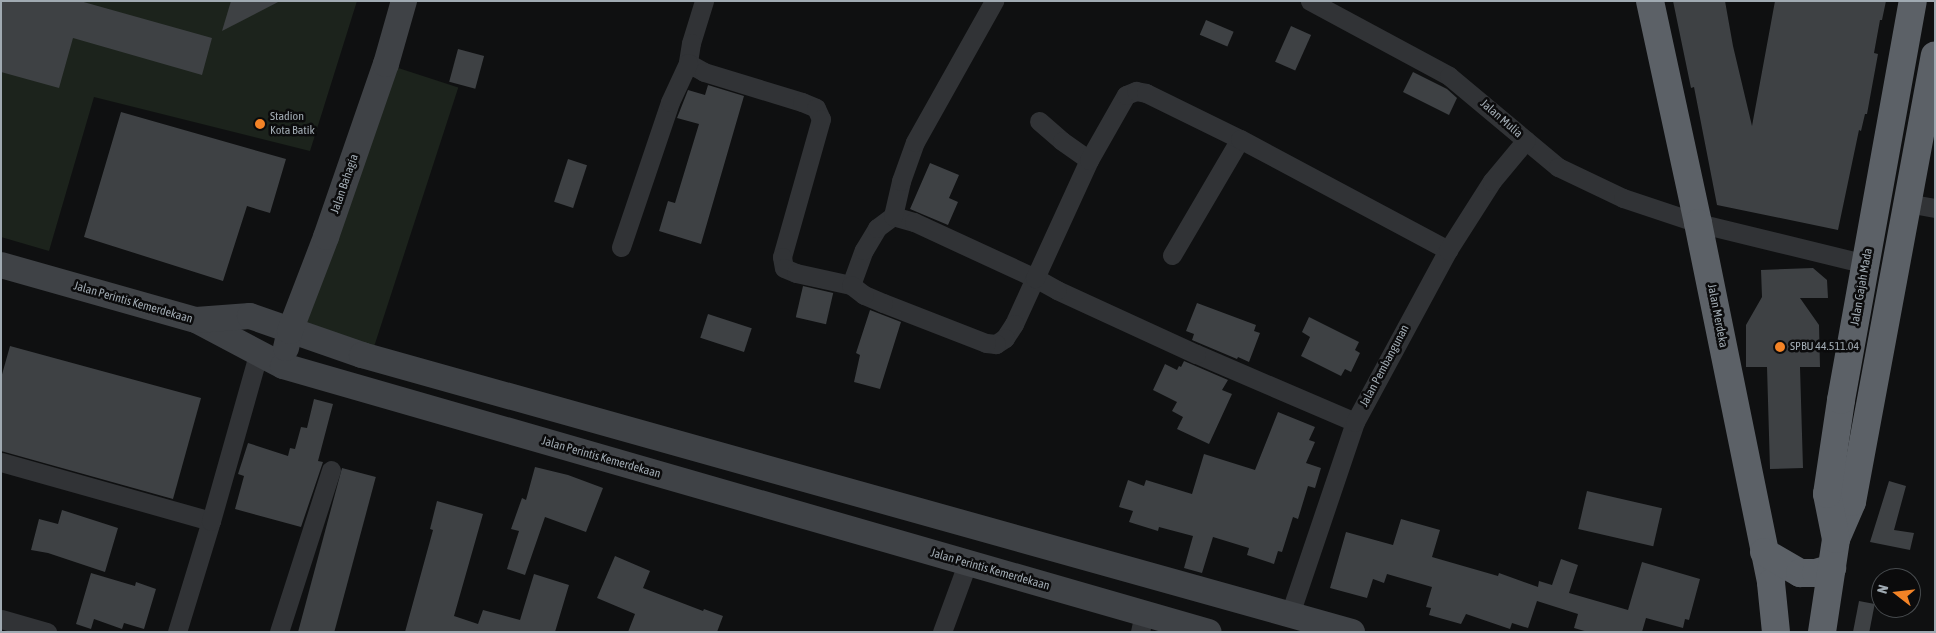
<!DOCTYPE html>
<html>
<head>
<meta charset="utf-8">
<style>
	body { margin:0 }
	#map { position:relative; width:1936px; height:633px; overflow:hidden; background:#0f1011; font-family:"Asap Condensed",sans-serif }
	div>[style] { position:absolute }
	.green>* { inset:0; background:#1c231c; transform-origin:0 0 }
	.building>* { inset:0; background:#3e4144; transform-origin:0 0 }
	.street>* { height:19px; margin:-9.5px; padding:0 9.5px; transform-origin:9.5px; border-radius:9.5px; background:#313336 }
	.secondary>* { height:26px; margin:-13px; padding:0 13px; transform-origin:13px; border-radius:13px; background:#3f4246 }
	.highway>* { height:28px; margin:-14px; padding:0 14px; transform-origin:14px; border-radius:14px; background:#5c6167 }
	.dots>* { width:14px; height:14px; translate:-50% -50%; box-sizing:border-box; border:2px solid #0b0b0c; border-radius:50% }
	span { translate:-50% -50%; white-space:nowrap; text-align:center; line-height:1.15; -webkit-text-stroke:5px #0b0b0c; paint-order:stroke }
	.poi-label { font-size:12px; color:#a0aab2 }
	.left { translate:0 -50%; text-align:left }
	.street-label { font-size:12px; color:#a0aab2 }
	.frame { position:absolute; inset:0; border:2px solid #a0aab2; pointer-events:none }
	.north { position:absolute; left:1871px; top:568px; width:50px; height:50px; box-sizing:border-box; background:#0b0b0c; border:1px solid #474b4e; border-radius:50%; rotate:286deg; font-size:14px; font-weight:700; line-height:20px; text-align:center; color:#a0aab2 }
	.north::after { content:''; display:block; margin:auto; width:18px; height:22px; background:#f38326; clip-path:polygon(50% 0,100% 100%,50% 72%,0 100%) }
</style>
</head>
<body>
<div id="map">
	<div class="green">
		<div style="clip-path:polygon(1px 1px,357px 1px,310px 151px,94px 97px,49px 251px,1px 237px)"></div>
		<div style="left:386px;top:64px;width:76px;height:284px;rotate:18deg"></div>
	</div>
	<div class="building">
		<div style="clip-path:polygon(1px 1px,80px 1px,212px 38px,202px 75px,73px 38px,59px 88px,1px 72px)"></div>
		<div style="clip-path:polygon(231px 1px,280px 1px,222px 31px)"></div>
		<div style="clip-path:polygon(1673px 1px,1725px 1px,1733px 46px,1752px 126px,1775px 1px,1886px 1px,1882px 20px,1880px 20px,1874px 53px,1878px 54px,1867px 114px,1865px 114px,1861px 131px,1859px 130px,1838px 230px,1717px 205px,1694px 87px,1691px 88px)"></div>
		<div style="left:1206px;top:20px;width:30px;height:16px;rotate:23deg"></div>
		<div style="left:1291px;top:26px;width:22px;height:39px;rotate:24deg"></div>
		<div style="left:458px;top:49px;width:27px;height:34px;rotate:15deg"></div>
		<div style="clip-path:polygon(1413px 72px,1447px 89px,1457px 98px,1449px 115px,1403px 92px)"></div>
		<div style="clip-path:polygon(708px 85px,744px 96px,701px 244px,659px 231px,668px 201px,675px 203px,699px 124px,677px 118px,688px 90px,705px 95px)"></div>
		<div style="clip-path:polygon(121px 112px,286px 159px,270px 213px,247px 206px,223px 281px,84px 237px)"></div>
		<div style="left:568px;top:159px;width:20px;height:45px;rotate:18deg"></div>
		<div style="clip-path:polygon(930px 163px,959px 175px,949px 198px,958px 202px,948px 225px,910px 209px)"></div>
		<div style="clip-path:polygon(1813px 268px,1827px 280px,1828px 298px,1800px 298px,1819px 325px,1820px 367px,1800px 367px,1803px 468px,1770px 469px,1767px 367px,1746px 367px,1746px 325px,1762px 297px,1761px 270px)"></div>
		<div style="left:803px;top:286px;width:31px;height:32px;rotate:13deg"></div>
		<div style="clip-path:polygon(1197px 303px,1256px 325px,1254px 331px,1260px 333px,1249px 362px,1238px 357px,1237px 359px,1192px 340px,1194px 334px,1186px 331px)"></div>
		<div style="clip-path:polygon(870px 310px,901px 322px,880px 389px,854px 382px,860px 355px,856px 353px)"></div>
		<div style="left:708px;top:314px;width:46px;height:25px;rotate:18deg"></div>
		<div style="clip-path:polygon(1309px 317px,1359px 342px,1355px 350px,1360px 353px,1351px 372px,1345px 369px,1341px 376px,1301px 356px,1310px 337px,1302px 332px)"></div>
		<div style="clip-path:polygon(10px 346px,201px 398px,173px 499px,1px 451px,1px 378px)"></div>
		<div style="clip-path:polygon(1184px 361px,1228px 380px,1222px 390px,1232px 394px,1209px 444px,1177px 429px,1183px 417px,1172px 411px,1177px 402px,1153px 390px,1165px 364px,1177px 370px,1179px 366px,1181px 367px)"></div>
		<div style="clip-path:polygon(314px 399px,333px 404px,318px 461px,323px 462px,301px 527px,235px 509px,244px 476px,238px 474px,248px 443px,288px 456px,290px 448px,295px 449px,301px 427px,307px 428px)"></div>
		<div style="clip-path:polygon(1278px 412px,1315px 427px,1309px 440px,1315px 442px,1306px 463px,1321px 468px,1315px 488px,1308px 486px,1298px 519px,1293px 517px,1282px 552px,1278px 551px,1274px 564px,1247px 555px,1249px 548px,1213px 537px,1202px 573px,1184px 568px,1193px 536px,1159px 527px,1158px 531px,1129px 522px,1133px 511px,1119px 507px,1128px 480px,1144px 486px,1146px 480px,1192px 494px,1204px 454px,1255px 470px)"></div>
		<div style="clip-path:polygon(535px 467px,568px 475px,603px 488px,586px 532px,545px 517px,525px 575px,507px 569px,519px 531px,511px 529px,522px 498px,526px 500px)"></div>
		<div style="left:342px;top:468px;width:35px;height:171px;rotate:15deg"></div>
		<div style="clip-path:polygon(1889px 481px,1906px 486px,1894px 530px,1914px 533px,1910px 550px,1870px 542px)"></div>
		<div style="left:1587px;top:491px;width:77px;height:39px;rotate:13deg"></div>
		<div style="clip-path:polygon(437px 501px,483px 514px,454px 616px,478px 624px,483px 610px,520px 620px,534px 574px,569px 585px,555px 632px,405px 632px,433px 530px,430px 529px)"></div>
		<div style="clip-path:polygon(62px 510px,118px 528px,105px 572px,48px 553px,31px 550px,39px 519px,58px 524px)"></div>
		<div style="clip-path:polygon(1401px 519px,1440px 530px,1432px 557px,1498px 576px,1499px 573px,1538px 587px,1539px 581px,1552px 585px,1561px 559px,1578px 565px,1569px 593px,1628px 610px,1642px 562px,1700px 579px,1689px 620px,1685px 619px,1683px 628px,1646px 618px,1642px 632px,1588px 632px,1574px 628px,1578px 614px,1537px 601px,1528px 628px,1512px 623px,1510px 629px,1466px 614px,1461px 624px,1429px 615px,1431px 608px,1426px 607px,1432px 587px,1387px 574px,1384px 583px,1373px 579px,1367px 598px,1330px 588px,1346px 532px,1393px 545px)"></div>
		<div style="clip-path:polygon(615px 556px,650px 571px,643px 588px,703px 611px,704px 609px,723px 616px,717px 632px,628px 632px,635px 614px,597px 598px)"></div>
		<div style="clip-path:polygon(91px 573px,135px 586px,136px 582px,156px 589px,144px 629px,124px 623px,122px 629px,94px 619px,91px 629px,76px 624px)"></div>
		<div style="left:1859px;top:601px;width:16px;height:32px;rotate:11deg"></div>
	</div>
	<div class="street">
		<div style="left:704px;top:1px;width:44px;rotate:107.2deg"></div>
		<div style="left:691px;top:43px;width:20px;rotate:99deg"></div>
		<div style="left:688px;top:63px;width:18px;rotate:29deg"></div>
		<div style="left:704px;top:72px;width:102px;rotate:17deg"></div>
		<div style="left:802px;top:102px;width:15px;rotate:23deg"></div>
		<div style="left:816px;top:108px;width:12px;rotate:66deg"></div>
		<div style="left:821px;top:119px;width:143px;rotate:105.8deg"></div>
		<div style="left:782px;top:257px;width:11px;rotate:80deg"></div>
		<div style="left:784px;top:268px;width:13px;rotate:23deg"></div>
		<div style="left:796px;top:273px;width:56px;rotate:12.3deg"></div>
		<div style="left:851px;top:285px;width:37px;rotate:-70deg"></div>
		<div style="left:864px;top:250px;width:26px;rotate:-59deg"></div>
		<div style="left:877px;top:228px;width:20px;rotate:-37deg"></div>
		<div style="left:893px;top:216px;width:22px;rotate:16deg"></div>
		<div style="left:914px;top:222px;width:133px;rotate:24.8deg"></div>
		<div style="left:1035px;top:278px;width:51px;rotate:114.5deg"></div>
		<div style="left:1014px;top:324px;width:17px;rotate:123deg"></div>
		<div style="left:1005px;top:338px;width:11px;rotate:146deg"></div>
		<div style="left:996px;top:344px;width:10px;rotate:-174deg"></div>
		<div style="left:986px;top:343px;width:110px;rotate:-158.8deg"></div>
		<div style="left:883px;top:303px;width:21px;rotate:-157deg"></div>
		<div style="left:864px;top:295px;width:16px;rotate:-142deg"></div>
		<div style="left:1310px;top:1px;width:158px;rotate:28.3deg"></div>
		<div style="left:1449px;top:76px;width:142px;rotate:39.9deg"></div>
		<div style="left:1558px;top:167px;width:72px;rotate:25.5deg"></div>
		<div style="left:1623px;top:198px;width:79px;rotate:18.4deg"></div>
		<div style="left:1698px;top:223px;width:173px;rotate:13.7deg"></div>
		<div style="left:1039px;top:121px;width:30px;rotate:41deg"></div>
		<div style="left:1062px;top:141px;width:33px;rotate:35deg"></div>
		<div style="left:1907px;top:203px;width:28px;rotate:10deg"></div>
		<div style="left:893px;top:216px;width:36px;rotate:-77deg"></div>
		<div style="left:901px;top:181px;width:41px;rotate:-70.3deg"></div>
		<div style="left:915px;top:142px;width:162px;rotate:-60.7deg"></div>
		<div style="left:621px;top:247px;width:153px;rotate:-71.3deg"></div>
		<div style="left:670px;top:102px;width:43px;rotate:-65.2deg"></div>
		<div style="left:1172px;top:255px;width:134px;rotate:-59.6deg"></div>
		<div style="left:1355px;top:422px;width:173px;rotate:-156.8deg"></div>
		<div style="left:1196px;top:354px;width:153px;rotate:-155.3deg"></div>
		<div style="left:1057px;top:290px;width:25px;rotate:-151deg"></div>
		<div style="left:1035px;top:278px;width:130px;rotate:-65.4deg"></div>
		<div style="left:1089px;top:160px;width:75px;rotate:-60.4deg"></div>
		<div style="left:1126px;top:95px;width:11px;rotate:-22deg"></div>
		<div style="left:1136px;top:91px;width:10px;rotate:11deg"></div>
		<div style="left:1146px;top:93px;width:105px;rotate:26.1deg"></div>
		<div style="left:1240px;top:139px;width:236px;rotate:28.1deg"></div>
		<div style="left:1px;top:462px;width:218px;rotate:15.7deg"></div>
		<div style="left:1290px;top:614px;width:203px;rotate:-71.3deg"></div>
		<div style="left:1355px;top:422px;width:196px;rotate:-61.6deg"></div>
		<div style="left:1448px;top:250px;width:82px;rotate:-57.5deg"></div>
		<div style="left:1492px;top:181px;width:53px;rotate:-50.3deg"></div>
		<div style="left:1px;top:619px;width:48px;rotate:15.8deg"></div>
		<div style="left:177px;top:632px;width:116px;rotate:-73deg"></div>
		<div style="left:211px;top:521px;width:177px;rotate:-74.2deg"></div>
		<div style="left:279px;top:632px;width:170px;rotate:-72.2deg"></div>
		<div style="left:942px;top:632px;width:72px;rotate:-69.8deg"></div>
		<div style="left:1140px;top:632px;width:19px;rotate:-78deg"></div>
	</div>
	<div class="secondary">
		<div style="left:1px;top:265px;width:203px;rotate:15.8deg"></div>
		<div style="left:196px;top:320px;width:98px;rotate:27.9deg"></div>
		<div style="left:283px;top:366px;width:963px;rotate:16.03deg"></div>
		<div style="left:196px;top:320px;width:54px;rotate:-4.2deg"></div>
		<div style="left:250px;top:316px;width:119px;rotate:19.2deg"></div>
		<div style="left:362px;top:355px;width:1028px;rotate:15.63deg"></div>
		<div style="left:286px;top:348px;width:17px;rotate:-77deg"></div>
		<div style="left:290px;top:331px;width:101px;rotate:-69deg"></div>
		<div style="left:326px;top:237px;width:183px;rotate:-70.9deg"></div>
		<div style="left:386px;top:64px;width:66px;rotate:-74.1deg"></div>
	</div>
	<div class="highway">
		<div style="left:1650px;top:1px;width:227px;rotate:77.8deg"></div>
		<div style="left:1698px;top:223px;width:367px;rotate:78.5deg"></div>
		<div style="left:1771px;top:583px;width:49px;rotate:84.2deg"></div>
		<div style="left:1836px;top:539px;width:40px;rotate:-66.6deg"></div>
		<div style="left:1852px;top:502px;width:454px;rotate:-79.5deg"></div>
		<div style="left:1764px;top:552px;width:42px;rotate:30.3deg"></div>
		<div style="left:1800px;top:573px;width:16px"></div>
		<div style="left:1816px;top:573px;width:17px;rotate:-17deg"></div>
		<div style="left:1822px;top:632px;width:94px;rotate:-81.4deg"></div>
		<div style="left:1836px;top:539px;width:46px;rotate:-101.3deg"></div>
		<div style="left:1827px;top:494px;width:95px;rotate:-81.5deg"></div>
		<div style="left:1841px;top:400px;width:405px;rotate:-79.8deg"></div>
	</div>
	<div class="dots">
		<div style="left:260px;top:124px;background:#f38326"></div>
		<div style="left:1780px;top:347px;background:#f38326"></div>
	</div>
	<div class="poi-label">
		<span class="left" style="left:270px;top:124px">Stadion<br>Kota Batik</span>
		<span class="left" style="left:1790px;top:347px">SPBU 44.511.04</span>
	</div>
	<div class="street-label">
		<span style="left:1501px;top:119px;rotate:41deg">Jalan Mulia</span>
		<span style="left:345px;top:184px;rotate:-71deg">Jalan Bahagia</span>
		<span style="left:1862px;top:287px;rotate:-80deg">Jalan Gajah Mada</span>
		<span style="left:133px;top:303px;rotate:16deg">Jalan Perintis Kemerdekaan</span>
		<span style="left:1717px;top:316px;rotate:79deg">Jalan Merdeka</span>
		<span style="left:1385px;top:366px;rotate:-62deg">Jalan Pembangunan</span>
		<span style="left:601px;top:458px;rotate:16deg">Jalan Perintis Kemerdekaan</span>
		<span style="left:990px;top:570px;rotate:16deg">Jalan Perintis Kemerdekaan</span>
	</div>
	<div class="frame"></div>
	<div class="north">N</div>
</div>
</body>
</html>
